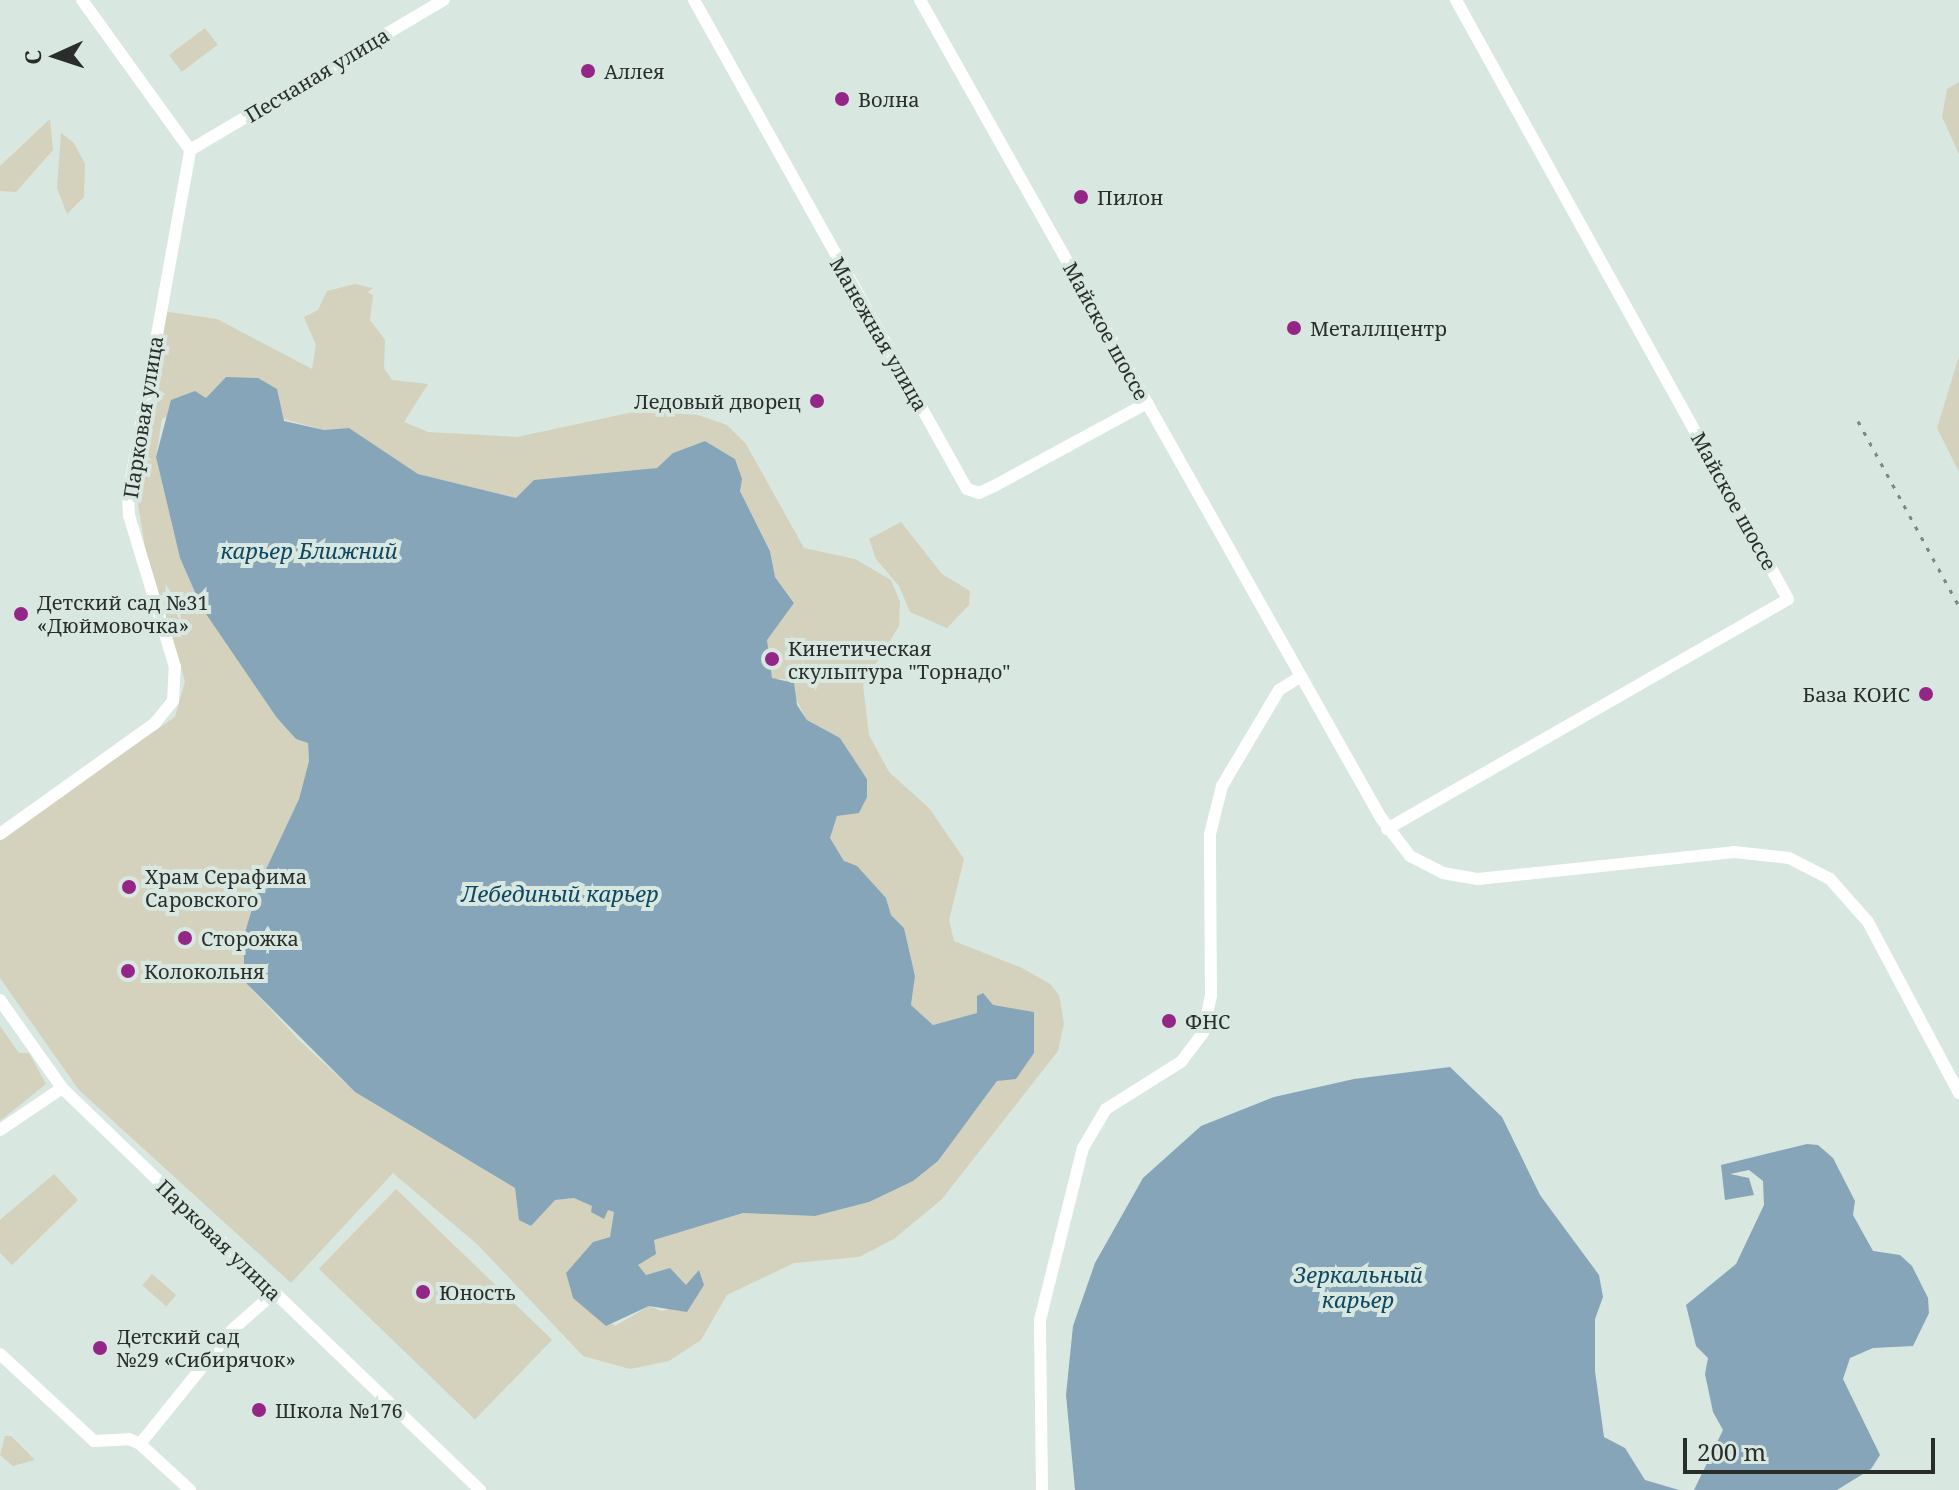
<!DOCTYPE html>
<html>
<head>
<meta charset="utf-8">
<style>
	body { margin:0 }
	#map { position:relative; width:1959px; height:1490px; overflow:hidden; background:#d8e7e0; font-family:"Noto Serif",serif }
	div>[style] { position:absolute }
	.green>* { inset:0; background:#d4d2bc; transform-origin:0 0 }
	.water>* { inset:0; background:#87a5b8 }
	.minor>* { height:12px; margin:-6px; padding:0 6px; transform-origin:6px; border-radius:6px; background:#fff }
	.rail>* { height:3px; margin-top:-1.5px; transform-origin:0; background:repeating-linear-gradient(90deg,#7d8783 0 4px,transparent 0 12px) }
	.dots>* { width:22px; height:22px; translate:-50% -50%; box-sizing:border-box; border:4px solid #d8e7e0; border-radius:50% }
	span { translate:-50% -50%; white-space:nowrap; text-align:center; line-height:1.15; -webkit-text-stroke:8px #d8e7e0; paint-order:stroke }
	.poi-label { font-size:20px; color:#292e2c }
	.left { translate:0 -50%; text-align:left }
	.right { translate:-100% -50%; text-align:right }
	.street-label { font-size:20px; color:#292e2c }
	.water-label { font-size:22px; color:#0e4863; font-style:italic }
	.north { position:absolute; left:16px; top:16px; width:80px; height:80px; -webkit-text-stroke:6px #d8e7e0; paint-order:stroke; rotate:267deg; font-size:22px; font-weight:700; line-height:32px; text-align:center; color:#292e2c }
	.north::after { content:''; display:block; margin:auto; width:28px; height:36px; background:#292e2c; clip-path:polygon(50% 0,100% 100%,50% 72%,0 100%) }
	.scale { position:absolute; left:1683px; top:1438px; width:252px; height:36px; box-sizing:border-box; border:4px solid #292e2c; border-top:0; padding-left:10px; font-size:24px; line-height:28px; white-space:nowrap; color:#292e2c; -webkit-text-stroke:6px #d8e7e0; paint-order:stroke }
</style>
</head>
<body>
<div id="map">
	<div class="green">
		<div style="left:205px;top:28px;width:21px;height:45px;rotate:53deg"></div>
		<div style="clip-path:polygon(1959px 82px,1959px 154px,1942px 117px,1947px 89px)"></div>
		<div style="clip-path:polygon(50px 119px,53px 150px,16px 192px,0 191px,0 166px)"></div>
		<div style="clip-path:polygon(61px 133px,74px 143px,85px 164px,84px 197px,67px 214px,57px 188px)"></div>
		<div style="clip-path:polygon(evenodd,355px 284px,373px 288px,368px 292px,373px 295px,370px 320px,385px 340px,384px 368px,392px 380px,428px 384px,404px 422px,428px 432px,517px 437px,638px 411px,698px 415px,727px 425px,746px 444px,804px 548px,855px 559px,891px 580px,900px 602px,899px 626px,863px 685px,869px 735px,889px 772px,929px 808px,964px 859px,949px 920px,954px 941px,1022px 968px,1050px 984px,1059px 995px,1064px 1023px,1058px 1051px,942px 1199px,894px 1239px,859px 1257px,794px 1263px,727px 1295px,701px 1340px,669px 1361px,630px 1369px,583px 1356px,478px 1245px,393px 1173px,291px 1283px,79px 1090px,0 978px,0 838px,175px 717px,185px 681px,146px 554px,135px 486px,162px 311px,217px 319px,312px 369px,316px 345px,304px 317px,318px 310px,327px 291px,355px 284px,206px 398px,324px 430px,349px 428px,418px 474px,516px 498px,599px 476px,657px 468px,673px 453px,705px 441px,735px 459px,740px 491px,770px 550px,775px 577px,794px 602px,766px 640px,772px 679px,785px 679px,807px 720px,840px 738px,867px 779px,859px 812px,837px 816px,830px 838px,844px 861px,886px 898px,891px 915px,904px 928px,915px 976px,911px 1005px,933px 1025px,977px 1013px,980px 1006px,1034px 1012px,1033px 1053px,997px 1081px,938px 1161px,869px 1202px,815px 1216px,743px 1213px,654px 1240px,637px 1265px,646px 1275px,658px 1272px,686px 1285px,704px 1285px,690px 1303px,662px 1311px,649px 1306px,615px 1326px,573px 1298px,566px 1273px,593px 1242px,610px 1237px,614px 1212px,574px 1198px,554px 1200px,531px 1226px,520px 1220px,515px 1188px,355px 1092px,299px 1040px,244px 981px,260px 882px,299px 799px,309px 761px,308px 742px,296px 739px,277px 718px,180px 558px,156px 457px,162px 419px,206px 398px)"></div>
		<div style="clip-path:polygon(1959px 356px,1959px 472px,1937px 428px)"></div>
		<div style="clip-path:polygon(901px 522px,942px 574px,970px 591px,969px 605px,947px 628px,910px 612px,899px 586px,876px 559px,869px 539px)"></div>
		<div style="clip-path:polygon(0 1026px,19px 1053px,29px 1053px,46px 1084px,0 1121px)"></div>
		<div style="clip-path:polygon(54px 1174px,78px 1200px,12px 1265px,0 1253px,0 1220px)"></div>
		<div style="left:396px;top:1189px;width:217px;height:111px;rotate:44deg"></div>
		<div style="left:152px;top:1274px;width:32px;height:15px;rotate:41deg"></div>
		<div style="clip-path:polygon(5px 1436px,11px 1436px,35px 1460px,13px 1466px,0 1455px)"></div>
	</div>
	<div class="water">
		<div style="clip-path:polygon(226px 377px,258px 378px,277px 389px,284px 421px,324px 430px,349px 428px,418px 474px,516px 498px,534px 480px,657px 468px,673px 453px,705px 441px,735px 459px,742px 479px,740px 491px,770px 551px,775px 577px,794px 603px,767px 640px,772px 678px,794px 683px,797px 705px,807px 720px,840px 738px,867px 779px,867px 797px,859px 813px,837px 816px,830px 838px,844px 861px,857px 866px,886px 898px,891px 915px,904px 928px,915px 976px,911px 1005px,933px 1025px,977px 1013px,977px 996px,983px 993px,993px 1005px,1034px 1012px,1034px 1053px,1016px 1079px,997px 1081px,938px 1161px,913px 1181px,869px 1202px,815px 1216px,743px 1213px,654px 1240px,656px 1254px,638px 1265px,646px 1275px,670px 1268px,686px 1285px,699px 1270px,704px 1285px,687px 1312px,649px 1306px,606px 1326px,573px 1298px,566px 1273px,593px 1242px,610px 1237px,614px 1212px,608px 1210px,604px 1219px,591px 1212px,592px 1206px,574px 1198px,555px 1200px,531px 1226px,519px 1220px,515px 1188px,355px 1092px,244px 981px,244px 936px,260px 882px,299px 799px,309px 761px,308px 743px,296px 739px,277px 718px,202px 608px,180px 558px,156px 457px,171px 400px,195px 391px,206px 398px)"></div>
		<div style="clip-path:polygon(1450px 1067px,1502px 1117px,1540px 1195px,1599px 1275px,1603px 1297px,1595px 1319px,1595px 1371px,1604px 1437px,1625px 1448px,1645px 1480px,1679px 1490px,1075px 1490px,1066px 1395px,1073px 1326px,1095px 1263px,1143px 1178px,1201px 1126px,1274px 1097px,1354px 1079px)"></div>
		<div style="clip-path:polygon(1807px 1144px,1818px 1145px,1833px 1158px,1855px 1201px,1853px 1215px,1873px 1251px,1900px 1255px,1912px 1266px,1928px 1298px,1929px 1313px,1913px 1346px,1873px 1348px,1850px 1358px,1843px 1379px,1880px 1455px,1871px 1469px,1837px 1490px,1694px 1490px,1723px 1430px,1713px 1412px,1705px 1374px,1708px 1358px,1696px 1346px,1686px 1305px,1736px 1264px,1764px 1205px,1763px 1181px,1749px 1170px,1730px 1174px,1749px 1178px,1754px 1195px,1725px 1200px,1721px 1165px)"></div>
	</div>
	<div class="minor">
		<div style="left:82px;top:0;width:185px;rotate:54.2deg"></div>
		<div style="left:694px;top:0;width:560px;rotate:60.83deg"></div>
		<div style="left:967px;top:489px;width:13px;rotate:18deg"></div>
		<div style="left:979px;top:493px;width:19px;rotate:-25deg"></div>
		<div style="left:996px;top:485px;width:172px;rotate:-28.5deg"></div>
		<div style="left:920px;top:0;width:939px;rotate:60.6deg"></div>
		<div style="left:1381px;top:818px;width:48px;rotate:52.7deg"></div>
		<div style="left:1410px;top:856px;width:37px;rotate:27deg"></div>
		<div style="left:1443px;top:873px;width:36px;rotate:10deg"></div>
		<div style="left:1478px;top:879px;width:257px;rotate:-6deg"></div>
		<div style="left:1734px;top:852px;width:55px;rotate:6.2deg"></div>
		<div style="left:1789px;top:858px;width:46px;rotate:27.1deg"></div>
		<div style="left:1830px;top:879px;width:57px;rotate:48.5deg"></div>
		<div style="left:1868px;top:922px;width:194px;rotate:62deg"></div>
		<div style="left:190px;top:150px;width:295px;rotate:-30.6deg"></div>
		<div style="left:1387px;top:829px;width:462px;rotate:-29.8deg"></div>
		<div style="left:1788px;top:599px;width:685px;rotate:-119deg"></div>
		<div style="left:0;top:834px;width:191px;rotate:-35.6deg"></div>
		<div style="left:155px;top:723px;width:28px;rotate:-51deg"></div>
		<div style="left:173px;top:701px;width:34px;rotate:-87deg"></div>
		<div style="left:175px;top:667px;width:158px;rotate:-106.9deg"></div>
		<div style="left:129px;top:516px;width:20px;rotate:-93deg"></div>
		<div style="left:128px;top:496px;width:352px;rotate:-79.8deg"></div>
		<div style="left:0;top:1000px;width:108px;rotate:54.8deg"></div>
		<div style="left:62px;top:1088px;width:580px;rotate:43.88deg"></div>
		<div style="left:0;top:1130px;width:75px;rotate:-34.1deg"></div>
		<div style="left:0;top:1354px;width:128px;rotate:42.8deg"></div>
		<div style="left:94px;top:1441px;width:35px;rotate:-3deg"></div>
		<div style="left:129px;top:1439px;width:12px;rotate:24deg"></div>
		<div style="left:190px;top:1490px;width:68px;rotate:-137.4deg"></div>
		<div style="left:140px;top:1444px;width:146px;rotate:-51.1deg"></div>
		<div style="left:232px;top:1330px;width:56px;rotate:-41.4deg"></div>
		<div style="left:1042px;top:1490px;width:170px;rotate:-90.7deg"></div>
		<div style="left:1040px;top:1320px;width:177px;rotate:-76deg"></div>
		<div style="left:1083px;top:1148px;width:45px;rotate:-59.5deg"></div>
		<div style="left:1106px;top:1109px;width:89px;rotate:-32.1deg"></div>
		<div style="left:1181px;top:1062px;width:36px;rotate:-53deg"></div>
		<div style="left:1203px;top:1033px;width:38px;rotate:-78deg"></div>
		<div style="left:1211px;top:996px;width:162px;rotate:-90.4deg"></div>
		<div style="left:1210px;top:834px;width:49px;rotate:-76deg"></div>
		<div style="left:1222px;top:786px;width:112px;rotate:-59.3deg"></div>
		<div style="left:1279px;top:690px;width:26px;rotate:-32deg"></div>
	</div>
	<div class="rail">
		<div style="left:1858px;top:421px;width:211px;rotate:61.4deg"></div>
	</div>
	<div class="dots">
		<div style="left:588px;top:71px;background:#942687"></div>
		<div style="left:842px;top:99px;background:#942687"></div>
		<div style="left:1081px;top:197px;background:#942687"></div>
		<div style="left:1294px;top:328px;background:#942687"></div>
		<div style="left:817px;top:401px;background:#942687"></div>
		<div style="left:21px;top:614px;background:#942687"></div>
		<div style="left:772px;top:659px;background:#942687"></div>
		<div style="left:1926px;top:694px;background:#942687"></div>
		<div style="left:129px;top:887px;background:#942687"></div>
		<div style="left:185px;top:938px;background:#942687"></div>
		<div style="left:128px;top:971px;background:#942687"></div>
		<div style="left:1169px;top:1021px;background:#942687"></div>
		<div style="left:423px;top:1292px;background:#942687"></div>
		<div style="left:100px;top:1348px;background:#942687"></div>
		<div style="left:259px;top:1410px;background:#942687"></div>
	</div>
	<div class="poi-label">
		<span class="left" style="left:604px;top:71px">Аллея</span>
		<span class="left" style="left:858px;top:99px">Волна</span>
		<span class="left" style="left:1097px;top:197px">Пилон</span>
		<span class="left" style="left:1310px;top:328px">Металлцентр</span>
		<span class="right" style="left:801px;top:401px">Ледовый дворец</span>
		<span class="left" style="left:37px;top:614px">Детский сад №31<br>«Дюймовочка»</span>
		<span class="left" style="left:788px;top:660px">Кинетическая<br>скульптура "Торнадо"</span>
		<span class="right" style="left:1910px;top:694px">База КОИС</span>
		<span class="left" style="left:145px;top:888px">Храм Серафима<br>Саровского</span>
		<span class="left" style="left:201px;top:938px">Сторожка</span>
		<span class="left" style="left:144px;top:971px">Колокольня</span>
		<span class="left" style="left:1185px;top:1021px">ФНС</span>
		<span class="left" style="left:439px;top:1292px">Юность</span>
		<span class="left" style="left:116px;top:1348px">Детский сад<br>№29 «Сибирячок»</span>
		<span class="left" style="left:275px;top:1410px">Школа №176</span>
	</div>
	<div class="street-label">
		<span style="left:317px;top:75px;rotate:-31deg">Песчаная улица</span>
		<span style="left:1106px;top:331px;rotate:61deg">Майское шоссе</span>
		<span style="left:879px;top:334px;rotate:60deg">Манежная улица</span>
		<span style="left:143px;top:417px;rotate:-81deg">Парковая улица</span>
		<span style="left:1734px;top:501px;rotate:61deg">Майское шоссе</span>
		<span style="left:219px;top:1240px;rotate:44deg">Парковая улица</span>
	</div>
	<div class="water-label">
		<span style="left:309px;top:551px">карьер Ближний</span>
		<span style="left:560px;top:894px">Лебединый карьер</span>
		<span style="left:1358px;top:1287px">Зеркальный<br>карьер</span>
	</div>
	<div class="north">С</div>
	<div class="scale">200 m</div>
</div>
</body>
</html>
